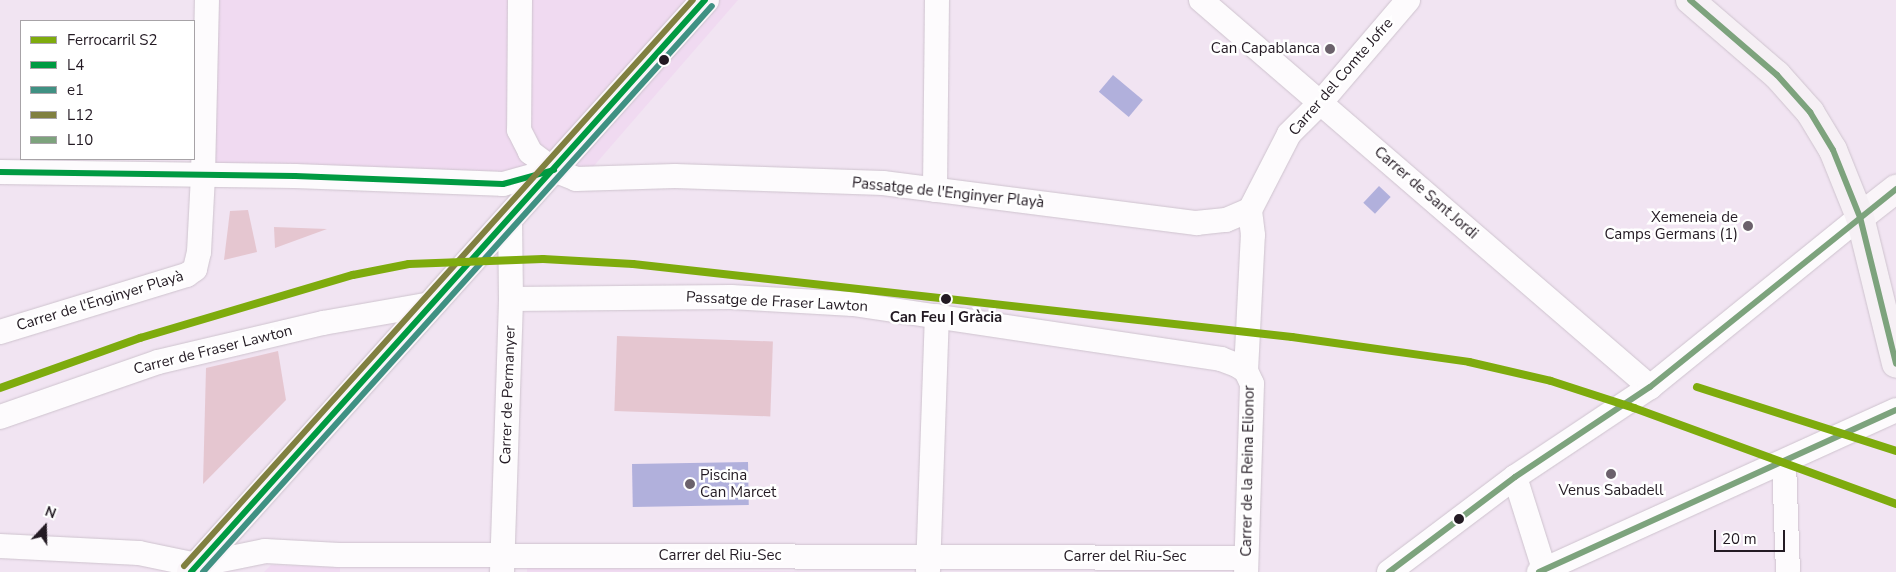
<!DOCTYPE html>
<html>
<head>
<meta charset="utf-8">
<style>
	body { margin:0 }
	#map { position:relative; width:1896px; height:572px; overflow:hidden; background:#f1e4f2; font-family:"Nunito Sans",sans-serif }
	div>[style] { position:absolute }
	.built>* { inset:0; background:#f0daf1 }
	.green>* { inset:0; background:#e5c6d0; transform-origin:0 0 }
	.water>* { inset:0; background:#b1b0dc; transform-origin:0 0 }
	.roads { filter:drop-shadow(0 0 1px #cec3ce) drop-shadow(0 0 1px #cec3ce) }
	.street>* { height:24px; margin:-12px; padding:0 12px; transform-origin:12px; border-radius:12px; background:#fdfbfd }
	.secondary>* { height:28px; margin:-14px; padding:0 14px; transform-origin:14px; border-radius:14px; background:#faf5f9 }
	.primary>* { height:28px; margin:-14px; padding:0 14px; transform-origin:14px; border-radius:14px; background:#f6f0f5 }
	.bus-1>* { height:6px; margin:-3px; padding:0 3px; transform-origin:3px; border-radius:3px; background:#009a42 }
	.bus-2>* { height:6px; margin:-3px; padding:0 3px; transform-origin:3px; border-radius:3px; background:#409183 }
	.bus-3>* { height:6px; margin:-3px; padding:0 3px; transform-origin:3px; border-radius:3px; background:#808040 }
	.bus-4>* { height:6px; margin:-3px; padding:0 3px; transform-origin:3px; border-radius:3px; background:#7da37d }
	.rail-1>* { height:8px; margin:-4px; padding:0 4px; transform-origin:4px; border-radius:4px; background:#7eab0d }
	.dots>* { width:14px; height:14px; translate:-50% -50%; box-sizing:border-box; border:2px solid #fff; border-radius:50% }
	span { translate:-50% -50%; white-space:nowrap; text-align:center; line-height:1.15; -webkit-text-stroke:5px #fff; paint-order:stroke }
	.poi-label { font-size:15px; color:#231a23 }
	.right { translate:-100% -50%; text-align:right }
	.left { translate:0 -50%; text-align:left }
	.street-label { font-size:15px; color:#231a23 }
	.stop-label { font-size:15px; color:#231a23; font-weight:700 }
	.legend { position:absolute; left:20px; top:20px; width:175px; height:140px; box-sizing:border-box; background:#fff; border:1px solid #a7a3a7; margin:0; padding:6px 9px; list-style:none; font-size:15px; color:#231a23 }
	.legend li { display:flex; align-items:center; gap:10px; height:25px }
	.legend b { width:25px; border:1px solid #a7a3a7 }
	.north { position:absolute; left:20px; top:502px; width:50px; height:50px; -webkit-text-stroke:4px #fff; paint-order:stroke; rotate:21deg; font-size:14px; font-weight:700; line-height:20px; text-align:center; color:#231a23 }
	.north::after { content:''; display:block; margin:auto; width:18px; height:22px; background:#231a23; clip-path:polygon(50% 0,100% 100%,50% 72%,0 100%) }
	.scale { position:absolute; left:1714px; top:530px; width:71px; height:22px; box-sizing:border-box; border:2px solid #231a23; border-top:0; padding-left:6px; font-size:15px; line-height:18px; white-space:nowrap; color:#231a23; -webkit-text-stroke:4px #fff; paint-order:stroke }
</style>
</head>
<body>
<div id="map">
	<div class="built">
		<div style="clip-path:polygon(215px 0,738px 0,579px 183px,215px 179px)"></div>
		<div style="clip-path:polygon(271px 565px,340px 567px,340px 572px,264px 572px)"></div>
		<div style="clip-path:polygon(527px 568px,840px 572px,527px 572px)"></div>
	</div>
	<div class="green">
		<div style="clip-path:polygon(248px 210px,257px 252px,224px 260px,230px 211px)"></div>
		<div style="clip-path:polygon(274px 227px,327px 229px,275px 248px)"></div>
		<div style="left:617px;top:336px;width:156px;height:75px;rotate:2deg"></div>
		<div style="clip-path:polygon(278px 351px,286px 400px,203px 484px,206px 368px)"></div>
	</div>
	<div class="water">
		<div style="left:1113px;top:75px;width:39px;height:22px;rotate:40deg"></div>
		<div style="left:1379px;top:186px;width:16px;height:23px;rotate:43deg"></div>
		<div style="left:748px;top:462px;width:43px;height:116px;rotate:89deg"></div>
	</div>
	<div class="roads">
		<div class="street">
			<div style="left:520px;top:0;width:130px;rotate:90.4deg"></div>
			<div style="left:519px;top:130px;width:25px;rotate:63deg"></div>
			<div style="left:530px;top:152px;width:30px;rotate:37deg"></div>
			<div style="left:554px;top:170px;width:24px;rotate:22deg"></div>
			<div style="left:576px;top:179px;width:99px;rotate:-1.7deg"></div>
			<div style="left:675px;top:176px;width:208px;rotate:1.9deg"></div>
			<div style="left:883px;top:183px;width:316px;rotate:7.3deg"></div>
			<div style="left:1196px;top:223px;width:30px;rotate:-6deg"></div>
			<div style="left:1226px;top:220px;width:26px;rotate:-23deg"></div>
			<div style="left:1201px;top:0;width:593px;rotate:40.76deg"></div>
			<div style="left:0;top:172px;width:295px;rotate:0.8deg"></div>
			<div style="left:295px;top:176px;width:208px;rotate:2.2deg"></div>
			<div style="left:503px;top:184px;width:53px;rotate:-15.4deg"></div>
			<div style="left:935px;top:190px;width:190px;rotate:-89.4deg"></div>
			<div style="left:1250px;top:210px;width:85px;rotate:-62.8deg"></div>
			<div style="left:1289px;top:134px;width:45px;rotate:-45deg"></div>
			<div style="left:1321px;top:102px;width:134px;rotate:-49.5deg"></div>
			<div style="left:511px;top:299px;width:220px;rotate:-0.5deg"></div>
			<div style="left:731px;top:297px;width:122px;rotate:3.3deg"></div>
			<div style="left:853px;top:304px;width:372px;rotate:8.5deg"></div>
			<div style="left:1221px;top:359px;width:17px;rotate:21deg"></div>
			<div style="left:1237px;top:365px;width:11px;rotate:34deg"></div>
			<div style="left:1246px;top:371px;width:14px;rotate:65deg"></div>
			<div style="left:1252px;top:384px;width:188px;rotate:91.8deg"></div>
			<div style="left:0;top:332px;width:195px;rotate:-17deg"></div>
			<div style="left:187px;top:275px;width:10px;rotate:-37deg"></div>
			<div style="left:195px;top:269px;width:17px;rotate:-77deg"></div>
			<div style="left:199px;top:252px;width:77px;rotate:-87deg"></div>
			<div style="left:203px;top:175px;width:175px;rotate:-88.7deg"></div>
			<div style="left:1246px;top:371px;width:136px;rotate:-87.1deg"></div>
			<div style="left:1253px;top:235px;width:25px;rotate:-97deg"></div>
			<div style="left:0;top:417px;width:167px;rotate:-19.2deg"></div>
			<div style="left:158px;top:362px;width:170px;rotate:-13.3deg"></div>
			<div style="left:323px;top:323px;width:111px;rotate:-9.9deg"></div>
			<div style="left:1784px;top:463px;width:109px;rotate:87.9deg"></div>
			<div style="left:1515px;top:477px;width:100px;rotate:72.5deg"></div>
			<div style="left:0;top:546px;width:139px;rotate:2.9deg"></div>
			<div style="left:139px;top:553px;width:59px;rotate:11.7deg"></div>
			<div style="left:197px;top:565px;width:69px;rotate:-11.6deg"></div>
			<div style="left:265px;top:551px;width:74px;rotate:3.1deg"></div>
			<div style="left:339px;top:555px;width:907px;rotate:0.19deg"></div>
			<div style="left:928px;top:571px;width:255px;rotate:-88deg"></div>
			<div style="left:502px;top:572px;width:273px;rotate:-88.1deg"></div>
			<div style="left:511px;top:299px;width:81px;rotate:-90.7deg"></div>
			<div style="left:1389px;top:572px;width:158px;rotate:-37deg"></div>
			<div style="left:1515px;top:477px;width:162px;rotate:-33.7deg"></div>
			<div style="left:1650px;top:387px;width:270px;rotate:-39deg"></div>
			<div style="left:1539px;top:572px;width:392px;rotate:-24.4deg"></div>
		</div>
		<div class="secondary">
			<div style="left:1860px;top:217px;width:46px;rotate:-37.9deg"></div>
			<div style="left:191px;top:572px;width:769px;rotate:-48.06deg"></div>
		</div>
		<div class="primary">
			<div style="left:1690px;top:0;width:115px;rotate:40.8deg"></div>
			<div style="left:1777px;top:75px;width:50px;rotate:48.3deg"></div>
			<div style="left:1810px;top:112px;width:44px;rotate:58.8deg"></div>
			<div style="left:1833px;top:150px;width:72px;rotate:68.1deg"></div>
			<div style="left:1860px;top:217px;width:151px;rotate:76.2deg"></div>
		</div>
	</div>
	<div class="bus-1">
		<div style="left:0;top:172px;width:295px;rotate:0.8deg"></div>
		<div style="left:295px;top:176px;width:208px;rotate:2.2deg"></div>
		<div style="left:503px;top:184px;width:53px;rotate:-15.4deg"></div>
		<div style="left:191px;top:572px;width:769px;rotate:-48.06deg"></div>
	</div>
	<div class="bus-2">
		<div style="left:203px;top:572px;width:761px;rotate:-48.04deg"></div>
	</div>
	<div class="bus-3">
		<div style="left:184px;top:566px;width:761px;rotate:-48.04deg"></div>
	</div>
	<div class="bus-4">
		<div style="left:1690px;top:0;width:115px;rotate:40.8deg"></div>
		<div style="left:1777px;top:75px;width:50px;rotate:48.3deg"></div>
		<div style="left:1810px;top:112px;width:44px;rotate:58.8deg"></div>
		<div style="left:1833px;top:150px;width:72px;rotate:68.1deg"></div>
		<div style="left:1860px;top:217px;width:151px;rotate:76.2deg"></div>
		<div style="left:1389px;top:572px;width:158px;rotate:-37deg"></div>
		<div style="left:1515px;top:477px;width:162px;rotate:-33.7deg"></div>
		<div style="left:1650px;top:387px;width:316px;rotate:-38.8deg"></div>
		<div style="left:1539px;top:572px;width:392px;rotate:-24.4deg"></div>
	</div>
	<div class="rail-1">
		<div style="left:1697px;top:387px;width:209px;rotate:17.8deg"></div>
		<div style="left:0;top:388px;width:149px;rotate:-19.7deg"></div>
		<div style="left:140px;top:338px;width:222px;rotate:-16.5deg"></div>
		<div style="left:353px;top:275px;width:57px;rotate:-11.1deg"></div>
		<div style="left:409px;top:264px;width:134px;rotate:-2.1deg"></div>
		<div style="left:543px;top:259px;width:90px;rotate:3.2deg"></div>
		<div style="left:633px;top:264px;width:663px;rotate:6.32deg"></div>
		<div style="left:1292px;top:337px;width:179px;rotate:8deg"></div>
		<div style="left:1469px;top:362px;width:84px;rotate:13deg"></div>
		<div style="left:1551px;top:381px;width:87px;rotate:18deg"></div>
		<div style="left:1634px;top:408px;width:279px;rotate:20.1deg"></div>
	</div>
	<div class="dots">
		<div style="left:1330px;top:49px;background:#6b616b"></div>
		<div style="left:664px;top:60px;background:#231a23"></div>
		<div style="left:1748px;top:226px;background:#6b616b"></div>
		<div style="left:946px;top:299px;background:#231a23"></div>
		<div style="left:1611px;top:474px;background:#6b616b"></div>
		<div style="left:690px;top:484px;background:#6b616b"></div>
		<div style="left:1459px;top:519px;background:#231a23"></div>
	</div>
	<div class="poi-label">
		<span class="right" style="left:1320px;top:49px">Can Capablanca</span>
		<span class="right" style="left:1738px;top:226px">Xemeneia de<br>Camps Germans (1)</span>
		<span class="left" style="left:700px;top:484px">Piscina<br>Can Marcet</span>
		<span style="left:1611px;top:491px">Venus Sabadell</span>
	</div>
	<div class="street-label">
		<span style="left:1341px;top:77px;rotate:-49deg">Carrer del Comte Jofre</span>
		<span style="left:948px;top:193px;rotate:6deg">Passatge de l'Enginyer Playà</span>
		<span style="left:1426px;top:193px;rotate:41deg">Carrer de Sant Jordi</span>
		<span style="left:100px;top:301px;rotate:-17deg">Carrer de l'Enginyer Playà</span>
		<span style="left:777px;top:302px;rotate:3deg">Passatge de Fraser Lawton</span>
		<span style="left:213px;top:350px;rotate:-14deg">Carrer de Fraser Lawton</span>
		<span style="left:508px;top:395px;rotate:-88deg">Carrer de Permanyer</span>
		<span style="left:1248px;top:471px;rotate:-89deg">Carrer de la Reina Elionor</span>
		<span style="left:720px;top:556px">Carrer del Riu-Sec</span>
		<span style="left:1125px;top:557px">Carrer del Riu-Sec</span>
	</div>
	<div class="stop-label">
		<span style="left:946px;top:318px">Can Feu | Gràcia</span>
	</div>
	<ul class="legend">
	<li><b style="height:6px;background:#7eab0d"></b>Ferrocarril S2</li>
	<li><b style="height:6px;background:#009a42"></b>L4</li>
	<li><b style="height:6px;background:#409183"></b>e1</li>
	<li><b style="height:6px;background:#808040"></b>L12</li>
	<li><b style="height:6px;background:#7da37d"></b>L10</li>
	</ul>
	<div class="north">N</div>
	<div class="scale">20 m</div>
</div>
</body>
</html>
